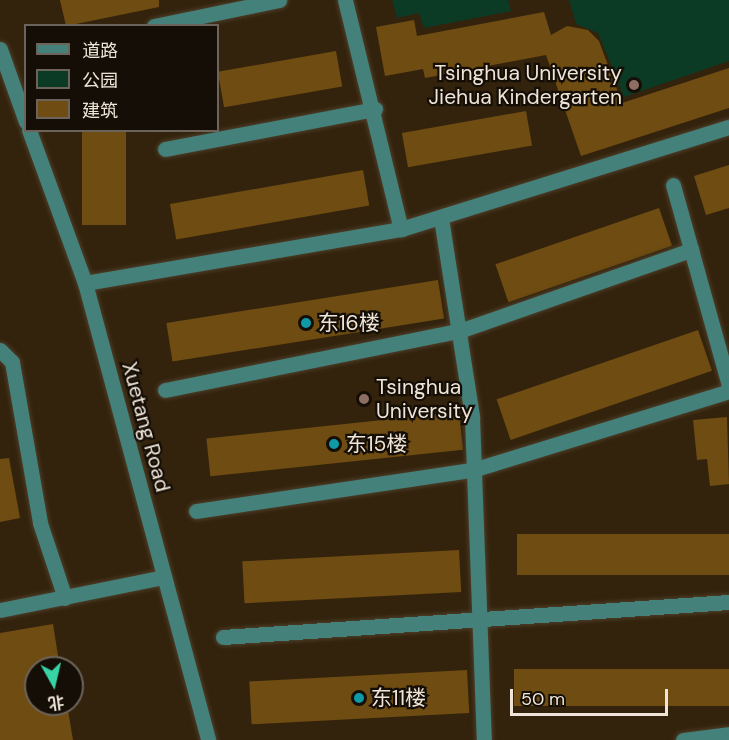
<!DOCTYPE html>
<html>
<head>
<meta charset="utf-8">
<style>
	body { margin:0 }
	#map { position:relative; width:729px; height:740px; overflow:hidden; background:#33230d; font-family:"DM Sans","Noto Sans SC",sans-serif }
	div>[style] { position:absolute }
	.green>* { inset:0; background:#0b3a25 }
	.building>* { inset:0; background:#6f4c11; transform-origin:0 0 }
	.roads { filter:drop-shadow(0 0 2px #4d3e29) drop-shadow(0 0 2px #4d3e29) }
	.minor>* { height:15px; margin:-7.5px; padding:0 7.5px; transform-origin:7.5px; border-radius:7.5px; background:#43817a }
	.dots>* { width:16px; height:16px; translate:-50% -50%; box-sizing:border-box; border:3px solid #150e06; border-radius:50% }
	span { translate:-50% -50%; white-space:nowrap; text-align:center; line-height:1.15; -webkit-text-stroke:4.5px #150e06; paint-order:stroke }
	.poi-label { font-size:21px; color:#eee4d7 }
	.right { translate:-100% -50%; text-align:right }
	.left { translate:0 -50%; text-align:left }
	.street-label { font-size:21px; color:#eee4d7 }
	.legend { position:absolute; left:24px; top:24px; width:195px; height:108px; box-sizing:border-box; background:#150e06; border:2px solid #6c645a; margin:0; padding:8px 10px; list-style:none; font-size:18px; color:#eee4d7 }
	.legend li { display:flex; align-items:center; gap:12px; height:30px }
	.legend b { width:30px; border:2px solid #6c645a }
	.north { position:absolute; left:24px; top:656px; width:60px; height:60px; box-sizing:border-box; background:#150e06; border:2px solid #6c645a; border-radius:50%; rotate:172deg; font-size:16px; font-weight:700; line-height:24px; text-align:center; color:#eee4d7 }
	.north::after { content:''; display:block; margin:auto; width:21px; height:27px; background:#37d4a6; clip-path:polygon(50% 0,100% 100%,50% 72%,0 100%) }
	.scale { position:absolute; left:510px; top:689px; width:158px; height:27px; box-sizing:border-box; border:3px solid #eee4d7; border-top:0; padding-left:8px; font-size:18px; line-height:21px; white-space:nowrap; color:#eee4d7; -webkit-text-stroke:4px #150e06; paint-order:stroke }
</style>
</head>
<body>
<div id="map">
	<div class="green">
		<div style="clip-path:polygon(392px 0,508px 0,511px 11px,424px 28px,419px 13px,397px 18px)"></div>
		<div style="clip-path:polygon(569px 0,729px 0,729px 61px,624px 97px,598px 33px,576px 24px)"></div>
	</div>
	<div class="building">
		<div style="clip-path:polygon(60px 0,159px 0,159px 7px,66px 26px)"></div>
		<div style="clip-path:polygon(544px 12px,551px 35px,567px 26px,588px 30px,599px 41px,622px 103px,729px 68px,729px 108px,581px 156px,546px 55px,425px 78px,423px 69px,385px 76px,376px 27px,414px 20px,417px 36px)"></div>
		<div style="left:336px;top:51px;width:36px;height:120px;rotate:80deg"></div>
		<div style="left:526px;top:111px;width:35px;height:126px;rotate:80deg"></div>
		<div style="left:82px;top:130px;width:44px;height:95px"></div>
		<div style="clip-path:polygon(729px 165px,729px 208px,706px 215px,694px 176px)"></div>
		<div style="left:363px;top:170px;width:36px;height:196px;rotate:80deg"></div>
		<div style="left:659px;top:208px;width:40px;height:173px;rotate:71deg"></div>
		<div style="left:438px;top:280px;width:39px;height:275px;rotate:81deg"></div>
		<div style="left:698px;top:330px;width:43px;height:213px;rotate:71deg"></div>
		<div style="left:459px;top:412px;width:38px;height:254px;rotate:84deg"></div>
		<div style="clip-path:polygon(727px 417px,729px 484px,710px 486px,707px 459px,697px 460px,693px 420px)"></div>
		<div style="clip-path:polygon(9px 458px,20px 518px,0 522px,0 459px)"></div>
		<div style="left:729px;top:534px;width:41px;height:212px;rotate:90deg"></div>
		<div style="left:459px;top:550px;width:42px;height:217px;rotate:87deg"></div>
		<div style="clip-path:polygon(53px 624px,60px 668px,36px 668px,36px 704px,67px 704px,73px 740px,0 740px,0 633px)"></div>
		<div style="left:729px;top:669px;width:37px;height:215px;rotate:90deg"></div>
		<div style="left:467px;top:670px;width:43px;height:218px;rotate:87deg"></div>
	</div>
	<div class="roads">
		<div class="minor">
			<div style="left:345px;top:0;width:236px;rotate:76.3deg"></div>
			<div style="left:154px;top:26px;width:128px;rotate:-11.7deg"></div>
			<div style="left:0;top:49px;width:77px;rotate:70.4deg"></div>
			<div style="left:29px;top:130px;width:163px;rotate:69.9deg"></div>
			<div style="left:85px;top:283px;width:473px;rotate:74.9deg"></div>
			<div style="left:165px;top:149px;width:214px;rotate:-10.8deg"></div>
			<div style="left:673px;top:185px;width:208px;rotate:74.4deg"></div>
			<div style="left:441px;top:218px;width:201px;rotate:81.1deg"></div>
			<div style="left:472px;top:417px;width:323px;rotate:87.9deg"></div>
			<div style="left:85px;top:283px;width:321px;rotate:-9.7deg"></div>
			<div style="left:401px;top:229px;width:343px;rotate:-17.3deg"></div>
			<div style="left:0;top:350px;width:17px;rotate:45deg"></div>
			<div style="left:12px;top:362px;width:163px;rotate:80.1deg"></div>
			<div style="left:40px;top:523px;width:79px;rotate:71.6deg"></div>
			<div style="left:165px;top:390px;width:303px;rotate:-11.4deg"></div>
			<div style="left:462px;top:330px;width:243px;rotate:-19.3deg"></div>
			<div style="left:196px;top:511px;width:283px;rotate:-8.5deg"></div>
			<div style="left:476px;top:469px;width:265px;rotate:-17.1deg"></div>
			<div style="left:0;top:610px;width:167px;rotate:-11.4deg"></div>
			<div style="left:223px;top:637px;width:507px;rotate:-3.96deg"></div>
			<div style="left:683px;top:740px;width:46px;rotate:-7.4deg"></div>
		</div>
	</div>
	<div class="dots">
		<div style="left:634px;top:85px;background:#8d6e63"></div>
		<div style="left:306px;top:323px;background:#0f9aa8"></div>
		<div style="left:364px;top:399px;background:#8d6e63"></div>
		<div style="left:334px;top:444px;background:#0f9aa8"></div>
		<div style="left:359px;top:698px;background:#0f9aa8"></div>
	</div>
	<div class="poi-label">
		<span class="right" style="left:622px;top:85px">Tsinghua University<br>Jiehua Kindergarten</span>
		<span class="left" style="left:318px;top:323px">东16楼</span>
		<span class="left" style="left:376px;top:399px">Tsinghua<br>University</span>
		<span class="left" style="left:346px;top:444px">东15楼</span>
		<span class="left" style="left:371px;top:698px">东11楼</span>
	</div>
	<div class="street-label">
		<span style="left:146px;top:427px;rotate:75deg">Xuetang Road</span>
	</div>
	<ul class="legend">
	<li><b style="height:8px;background:#43817a"></b>道路</li>
	<li><b style="height:16px;background:#0b3a25"></b>公园</li>
	<li><b style="height:16px;background:#6f4c11"></b>建筑</li>
	</ul>
	<div class="north">北</div>
	<div class="scale">50 m</div>
</div>
</body>
</html>
